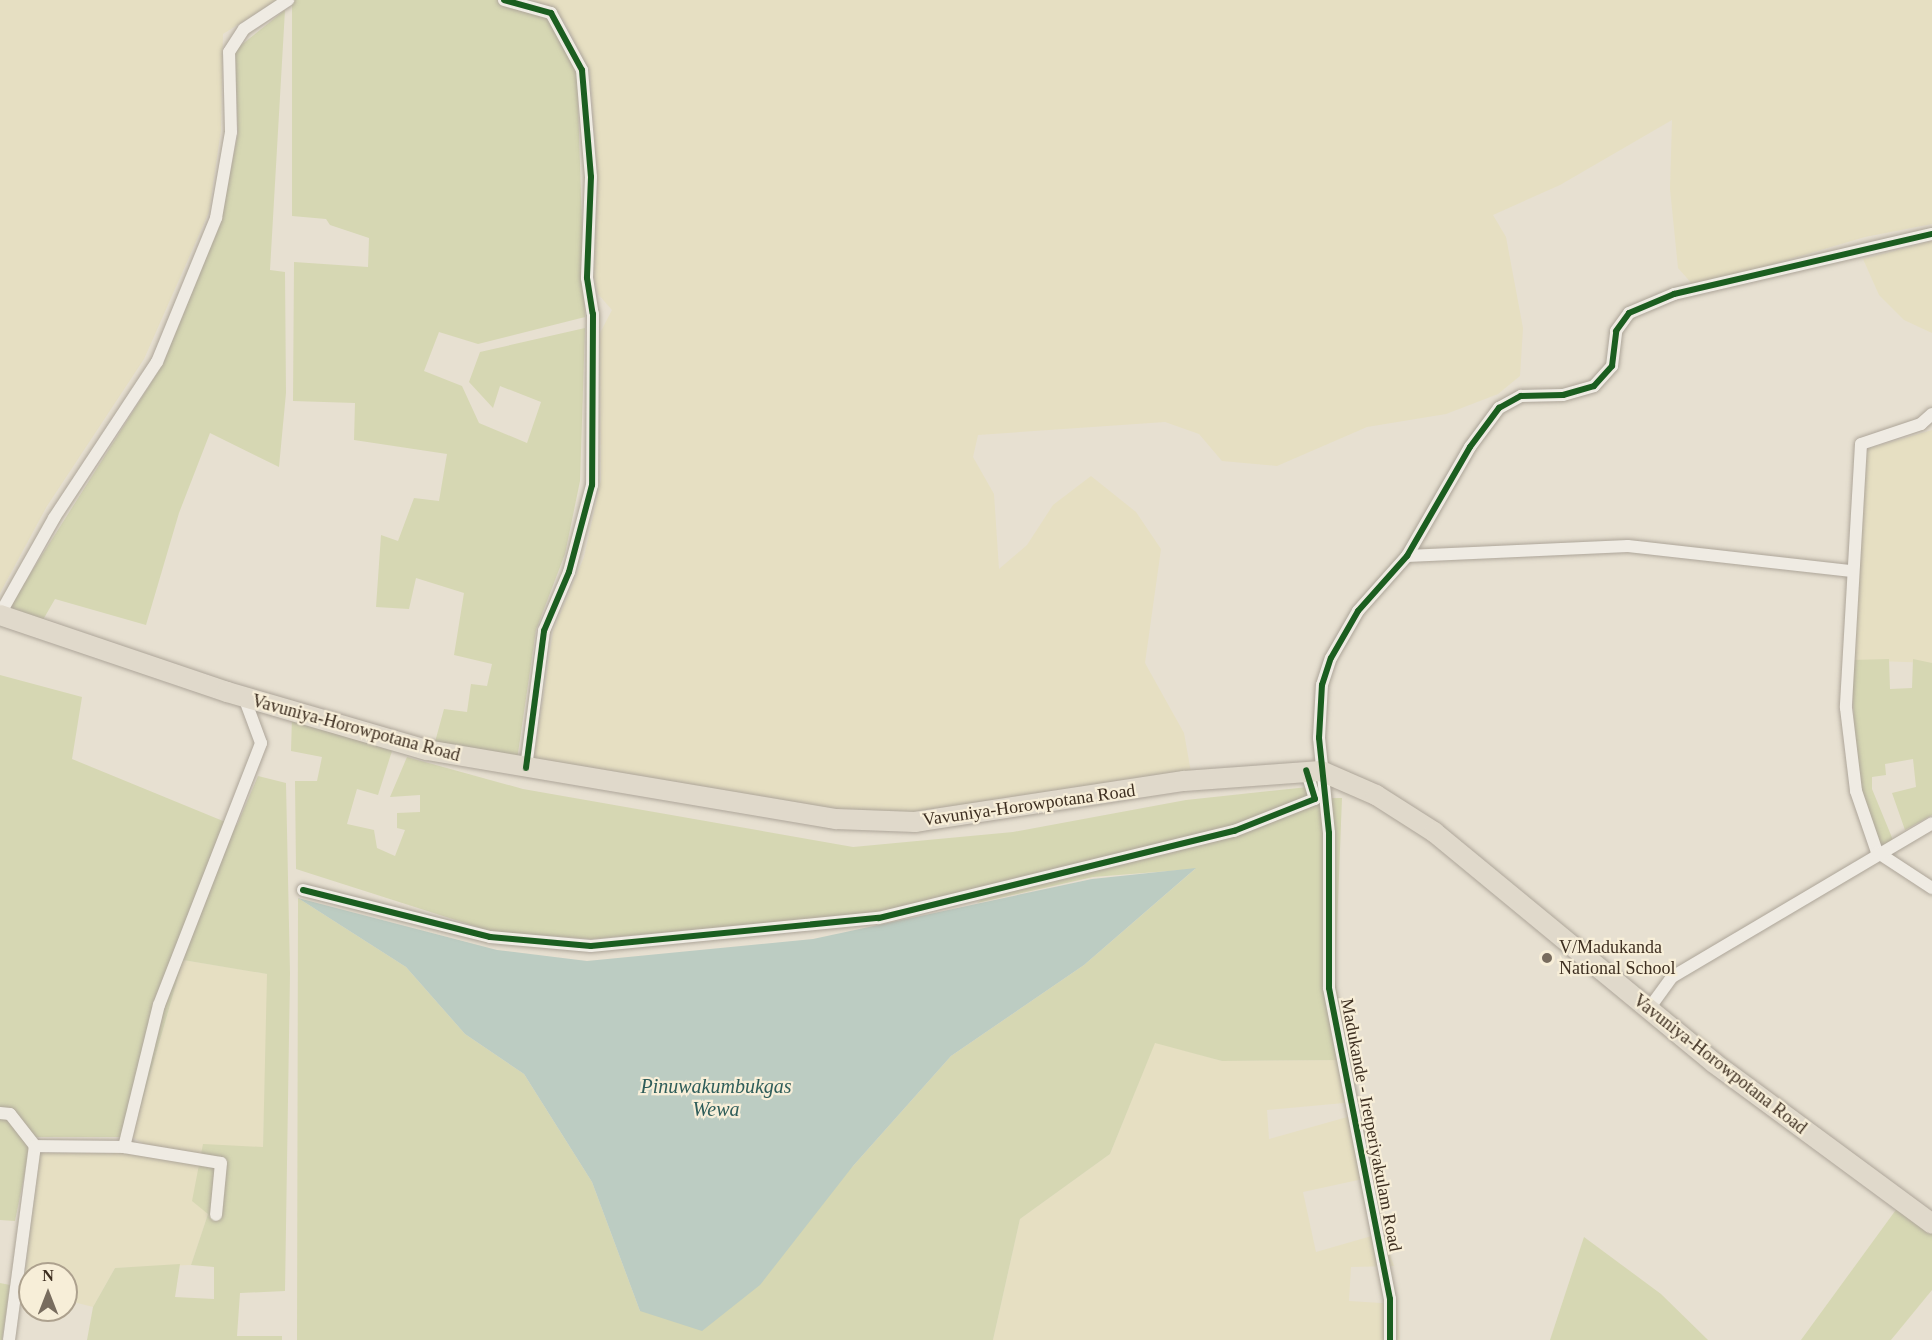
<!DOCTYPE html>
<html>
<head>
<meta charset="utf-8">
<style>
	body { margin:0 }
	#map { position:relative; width:1932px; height:1340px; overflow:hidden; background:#e7e0d1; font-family:Georgia,serif }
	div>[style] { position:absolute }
	.farmland>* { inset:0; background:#e6dfc2 }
	.green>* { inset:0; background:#d6d7b3 }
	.water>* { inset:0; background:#bcccc2 }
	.roads { filter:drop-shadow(0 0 2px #ada599) drop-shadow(0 0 2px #ada599) }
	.minor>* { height:12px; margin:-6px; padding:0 6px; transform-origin:6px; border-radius:6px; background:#efebe3 }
	.trunk>* { height:20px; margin:-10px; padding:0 10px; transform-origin:10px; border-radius:10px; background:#e0d9cb }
	.cycleway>* { height:6px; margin:-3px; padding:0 3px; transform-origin:3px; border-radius:3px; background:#1b5e20 }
	.dots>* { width:16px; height:16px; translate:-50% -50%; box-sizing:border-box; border:3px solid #f7eed8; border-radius:50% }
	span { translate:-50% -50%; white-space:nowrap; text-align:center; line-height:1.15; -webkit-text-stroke:4.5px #f7eed8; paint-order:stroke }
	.street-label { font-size:18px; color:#3d2e20 }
	.poi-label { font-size:18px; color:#3d2e20 }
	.left { translate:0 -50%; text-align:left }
	.water-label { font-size:20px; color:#2f5d5a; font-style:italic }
	.north { position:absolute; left:18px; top:1262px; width:60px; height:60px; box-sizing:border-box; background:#f7eed8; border:2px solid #ada18e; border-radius:50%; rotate:0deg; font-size:16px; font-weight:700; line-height:24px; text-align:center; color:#3d2e20 }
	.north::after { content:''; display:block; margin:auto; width:21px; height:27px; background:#786c5e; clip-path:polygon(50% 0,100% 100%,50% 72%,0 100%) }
</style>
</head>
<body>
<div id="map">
	<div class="farmland">
		<div style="clip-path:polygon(0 0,277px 0,223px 34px,221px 130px,209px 212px,144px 359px,47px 506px,0 593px)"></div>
		<div style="clip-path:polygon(534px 0,1932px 0,1932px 224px,1865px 237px,1695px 287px,1678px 268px,1670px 189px,1672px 120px,1560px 185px,1493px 215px,1506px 237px,1523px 328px,1520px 376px,1498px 394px,1446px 414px,1367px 427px,1277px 466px,1222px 461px,1199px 434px,1165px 422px,978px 435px,973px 457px,994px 494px,999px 569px,1027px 545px,1053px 505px,1091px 476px,1136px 512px,1161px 549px,1145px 663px,1184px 733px,1192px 778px,885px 821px,534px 759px,553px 631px,584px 557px,601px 480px,600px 333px,612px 310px,598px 294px,594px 277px,597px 178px,590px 71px,563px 19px)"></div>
		<div style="clip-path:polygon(1932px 241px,1932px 333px,1904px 320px,1879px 295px,1863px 259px)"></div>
		<div style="clip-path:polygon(1932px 430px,1932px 663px,1851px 660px,1867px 449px)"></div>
		<div style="clip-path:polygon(183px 960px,268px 974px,263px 1148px,208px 1214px,191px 1265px,115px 1268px,93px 1307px,66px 1300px,66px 1274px,30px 1274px,30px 1291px,23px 1289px,40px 1153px,160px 1153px,132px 1137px)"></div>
		<div style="clip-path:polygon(1155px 1042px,1222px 1061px,1349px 1060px,1355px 1102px,1267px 1110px,1269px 1139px,1358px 1114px,1372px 1177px,1303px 1192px,1316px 1252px,1382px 1233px,1394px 1266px,1351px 1267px,1349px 1301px,1397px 1304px,1400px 1340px,993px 1340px,1020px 1219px,1110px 1154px)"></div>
	</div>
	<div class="green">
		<div style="clip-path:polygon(292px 0,497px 0,547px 18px,577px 72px,585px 317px,478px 344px,439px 332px,424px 371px,462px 386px,479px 423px,527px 443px,541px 402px,500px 386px,493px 408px,469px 382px,480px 352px,585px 328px,580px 481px,565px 554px,536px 630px,517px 760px,435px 742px,444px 709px,467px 712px,471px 684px,487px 686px,492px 664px,454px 655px,464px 593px,416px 578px,409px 609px,376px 607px,381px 535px,398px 541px,414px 498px,439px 501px,447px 454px,354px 440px,355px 403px,293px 401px,294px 262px,368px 267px,369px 238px,330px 225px,326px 219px,292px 216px)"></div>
		<div style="clip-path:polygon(285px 10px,270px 270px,285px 272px,286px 393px,279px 467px,210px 433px,179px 513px,146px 625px,55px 599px,40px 625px,6px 612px,163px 364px,221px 220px,238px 133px,235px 50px)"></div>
		<div style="clip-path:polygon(1889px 659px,1890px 689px,1912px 688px,1913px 659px,1932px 663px,1932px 815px,1905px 830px,1892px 793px,1916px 787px,1913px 759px,1885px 764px,1886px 775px,1872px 777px,1872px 789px,1893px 840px,1878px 850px,1857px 778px,1851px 660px)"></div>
		<div style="clip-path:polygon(0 675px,82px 697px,72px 759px,223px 821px,237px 825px,258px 776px,286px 783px,290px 973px,285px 1291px,240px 1293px,237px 1336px,282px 1336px,282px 1340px,87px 1340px,93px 1307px,115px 1268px,180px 1264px,175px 1297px,214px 1299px,214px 1267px,191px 1265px,208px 1214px,192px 1201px,203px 1144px,263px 1147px,267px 974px,183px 960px,132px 1137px,32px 1137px,15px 1221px,0 1220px)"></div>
		<div style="clip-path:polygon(292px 717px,392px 751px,378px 795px,357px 789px,347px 824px,374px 830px,377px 848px,395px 856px,405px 830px,397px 828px,397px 813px,420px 812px,420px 795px,390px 797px,407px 757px,523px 789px,853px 847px,1013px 832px,1186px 800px,1308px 787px,1311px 797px,1233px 827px,879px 913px,592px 939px,493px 932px,296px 869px,295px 781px,317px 781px,322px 757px,291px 751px)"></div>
		<div style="clip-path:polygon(1320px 798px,1342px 798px,1335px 979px,1349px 1060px,1222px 1061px,1155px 1043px,1110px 1154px,1020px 1219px,993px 1340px,297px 1340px,298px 898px,406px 967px,465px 1034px,524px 1074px,592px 1182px,640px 1311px,853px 1166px,951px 1056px,1084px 965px,1195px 869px,1093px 877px,977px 903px,989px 894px,1129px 860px)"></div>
		<div style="clip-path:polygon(1898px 1207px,1932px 1233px,1932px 1290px,1891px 1340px,1801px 1340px)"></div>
		<div style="clip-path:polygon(1584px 1237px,1661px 1294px,1708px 1340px,1550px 1340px)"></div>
		<div style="clip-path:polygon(0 1283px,10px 1285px,2px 1340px,0 1340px)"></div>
	</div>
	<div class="water">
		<div style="clip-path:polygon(1196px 868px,1084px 965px,951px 1056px,853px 1166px,760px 1285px,702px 1331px,640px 1311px,592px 1182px,524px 1074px,465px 1034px,406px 967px,298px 898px,497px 950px,587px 961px,813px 939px,1092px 879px)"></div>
	</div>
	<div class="roads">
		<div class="minor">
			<div style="left:504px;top:0;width:49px;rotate:15.5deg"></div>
			<div style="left:551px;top:13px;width:65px;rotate:61.5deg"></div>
			<div style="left:582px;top:70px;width:107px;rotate:85.2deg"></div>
			<div style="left:591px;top:177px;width:101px;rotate:92.3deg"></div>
			<div style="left:587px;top:278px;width:36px;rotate:81deg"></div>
			<div style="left:593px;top:314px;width:171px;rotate:90.3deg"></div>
			<div style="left:592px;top:485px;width:90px;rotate:104.8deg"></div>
			<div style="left:569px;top:572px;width:64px;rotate:113deg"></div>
			<div style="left:544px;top:631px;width:138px;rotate:97.5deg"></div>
			<div style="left:1932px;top:414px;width:15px;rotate:138deg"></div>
			<div style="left:1921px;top:424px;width:63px;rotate:161.6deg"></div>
			<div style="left:1861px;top:444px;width:264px;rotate:93.3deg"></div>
			<div style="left:1846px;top:708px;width:84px;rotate:83.1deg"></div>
			<div style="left:1856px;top:791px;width:65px;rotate:71deg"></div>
			<div style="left:1877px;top:852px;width:66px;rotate:33.2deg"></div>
			<div style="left:1407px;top:556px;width:221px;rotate:-2.6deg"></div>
			<div style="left:1628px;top:546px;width:223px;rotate:6.4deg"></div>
			<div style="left:0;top:614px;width:110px;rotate:-60.6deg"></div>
			<div style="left:54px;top:518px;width:187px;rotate:-56.6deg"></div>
			<div style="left:157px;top:362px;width:156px;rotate:-67.7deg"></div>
			<div style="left:216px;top:218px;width:87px;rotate:-80.1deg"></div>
			<div style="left:231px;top:132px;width:80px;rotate:-91.4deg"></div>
			<div style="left:229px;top:52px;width:27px;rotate:-57deg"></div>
			<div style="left:244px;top:29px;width:53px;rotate:-33.4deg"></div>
			<div style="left:303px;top:890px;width:193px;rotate:14.1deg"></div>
			<div style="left:490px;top:937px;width:101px;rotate:5.1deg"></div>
			<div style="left:591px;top:946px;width:289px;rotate:-5.6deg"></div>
			<div style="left:879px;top:918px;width:366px;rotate:-13.8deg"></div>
			<div style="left:1234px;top:831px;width:87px;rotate:-21.6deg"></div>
			<div style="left:1315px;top:799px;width:30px;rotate:-107deg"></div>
			<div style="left:1648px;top:1010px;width:41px;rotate:-54deg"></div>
			<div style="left:1672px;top:977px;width:302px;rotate:-30.6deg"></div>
			<div style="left:0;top:1113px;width:10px;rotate:6deg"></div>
			<div style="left:10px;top:1114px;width:41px;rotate:52deg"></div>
			<div style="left:124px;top:1147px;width:98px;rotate:9.4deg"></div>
			<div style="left:221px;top:1163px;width:52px;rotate:95.5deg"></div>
			<div style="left:9px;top:1340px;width:196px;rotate:-82.4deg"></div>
			<div style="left:35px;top:1146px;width:89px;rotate:0.6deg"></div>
			<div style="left:124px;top:1147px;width:146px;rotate:-76.2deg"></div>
			<div style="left:159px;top:1005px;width:281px;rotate:-68.7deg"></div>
			<div style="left:261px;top:743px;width:49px;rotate:-110.3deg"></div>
			<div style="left:1390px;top:1340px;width:41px;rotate:-90deg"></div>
			<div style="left:1390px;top:1299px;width:317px;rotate:-101.1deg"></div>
			<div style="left:1329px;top:988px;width:155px;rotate:-90deg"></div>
			<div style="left:1329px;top:833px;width:96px;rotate:-96deg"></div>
			<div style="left:1319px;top:738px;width:53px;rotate:-86.8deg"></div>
			<div style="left:1322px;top:685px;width:28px;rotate:-72deg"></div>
			<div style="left:1331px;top:658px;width:54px;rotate:-60.1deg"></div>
			<div style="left:1358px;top:611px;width:74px;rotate:-48.3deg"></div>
			<div style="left:1407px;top:556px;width:126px;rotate:-60deg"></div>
			<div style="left:1470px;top:447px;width:49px;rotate:-53.4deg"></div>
			<div style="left:1499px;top:408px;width:25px;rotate:-29deg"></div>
			<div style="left:1521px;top:396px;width:42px;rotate:-1.4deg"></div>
			<div style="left:1563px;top:395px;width:32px;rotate:-16deg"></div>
			<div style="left:1594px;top:386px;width:27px;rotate:-48deg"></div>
			<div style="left:1612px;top:366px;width:35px;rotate:-83deg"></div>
			<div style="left:1616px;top:331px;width:22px;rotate:-54deg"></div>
			<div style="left:1629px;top:313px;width:49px;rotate:-22.9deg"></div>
			<div style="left:1674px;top:294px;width:265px;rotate:-13.1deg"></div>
		</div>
		<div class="trunk">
			<div style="left:0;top:615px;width:240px;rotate:18.7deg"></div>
			<div style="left:227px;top:692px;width:208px;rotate:16.2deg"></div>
			<div style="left:427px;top:750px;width:415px;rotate:9.6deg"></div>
			<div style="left:836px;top:819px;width:79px;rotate:2.2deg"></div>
			<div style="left:915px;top:822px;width:272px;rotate:-8.7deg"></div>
			<div style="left:1184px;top:781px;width:137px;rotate:-4.2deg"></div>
			<div style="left:1321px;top:771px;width:60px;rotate:23.6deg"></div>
			<div style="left:1376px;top:795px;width:69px;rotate:32.5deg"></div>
			<div style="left:1434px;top:832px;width:363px;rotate:39.5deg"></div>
			<div style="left:1714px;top:1063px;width:271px;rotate:36.4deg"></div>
		</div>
	</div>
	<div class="cycleway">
		<div style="left:504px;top:0;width:49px;rotate:15.5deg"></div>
		<div style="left:551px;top:13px;width:65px;rotate:61.5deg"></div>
		<div style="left:582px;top:70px;width:107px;rotate:85.2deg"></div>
		<div style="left:591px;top:177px;width:101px;rotate:92.3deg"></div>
		<div style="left:587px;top:278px;width:36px;rotate:81deg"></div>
		<div style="left:593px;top:314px;width:171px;rotate:90.3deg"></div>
		<div style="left:592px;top:485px;width:90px;rotate:104.8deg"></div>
		<div style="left:569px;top:572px;width:64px;rotate:113deg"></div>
		<div style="left:544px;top:631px;width:138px;rotate:97.5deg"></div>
		<div style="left:303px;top:890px;width:193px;rotate:14.1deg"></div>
		<div style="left:490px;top:937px;width:101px;rotate:5.1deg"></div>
		<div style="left:591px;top:946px;width:289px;rotate:-5.6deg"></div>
		<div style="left:879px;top:918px;width:366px;rotate:-13.8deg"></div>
		<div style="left:1234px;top:831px;width:87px;rotate:-21.6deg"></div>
		<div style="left:1315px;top:799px;width:30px;rotate:-107deg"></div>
		<div style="left:1390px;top:1340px;width:41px;rotate:-90deg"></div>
		<div style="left:1390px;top:1299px;width:317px;rotate:-101.1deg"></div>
		<div style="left:1329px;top:988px;width:155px;rotate:-90deg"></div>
		<div style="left:1329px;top:833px;width:96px;rotate:-96deg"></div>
		<div style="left:1319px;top:738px;width:53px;rotate:-86.8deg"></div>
		<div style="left:1322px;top:685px;width:28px;rotate:-72deg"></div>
		<div style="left:1331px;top:658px;width:54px;rotate:-60.1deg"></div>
		<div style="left:1358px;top:611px;width:74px;rotate:-48.3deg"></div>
		<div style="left:1407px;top:556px;width:126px;rotate:-60deg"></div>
		<div style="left:1470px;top:447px;width:49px;rotate:-53.4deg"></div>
		<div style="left:1499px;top:408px;width:25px;rotate:-29deg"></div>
		<div style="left:1521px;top:396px;width:42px;rotate:-1.4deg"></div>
		<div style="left:1563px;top:395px;width:32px;rotate:-16deg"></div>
		<div style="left:1594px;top:386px;width:27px;rotate:-48deg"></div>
		<div style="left:1612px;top:366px;width:35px;rotate:-83deg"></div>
		<div style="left:1616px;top:331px;width:22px;rotate:-54deg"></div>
		<div style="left:1629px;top:313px;width:49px;rotate:-22.9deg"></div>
		<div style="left:1674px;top:294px;width:265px;rotate:-13.1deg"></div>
	</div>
	<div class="dots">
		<div style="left:1547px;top:958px;background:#786c5e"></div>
	</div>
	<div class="street-label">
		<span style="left:356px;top:728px;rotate:15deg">Vavuniya-Horowpotana Road</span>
		<span style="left:1029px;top:805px;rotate:-8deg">Vavuniya-Horowpotana Road</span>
		<span style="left:1720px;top:1064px;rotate:38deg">Vavuniya-Horowpotana Road</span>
		<span style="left:1371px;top:1125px;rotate:79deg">Madukande - Iretperiyakulam Road</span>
	</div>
	<div class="poi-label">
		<span class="left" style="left:1559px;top:958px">V/Madukanda<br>National School</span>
	</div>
	<div class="water-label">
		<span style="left:716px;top:1098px">Pinuwakumbukgas<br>Wewa</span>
	</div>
	<div class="north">N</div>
</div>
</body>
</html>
